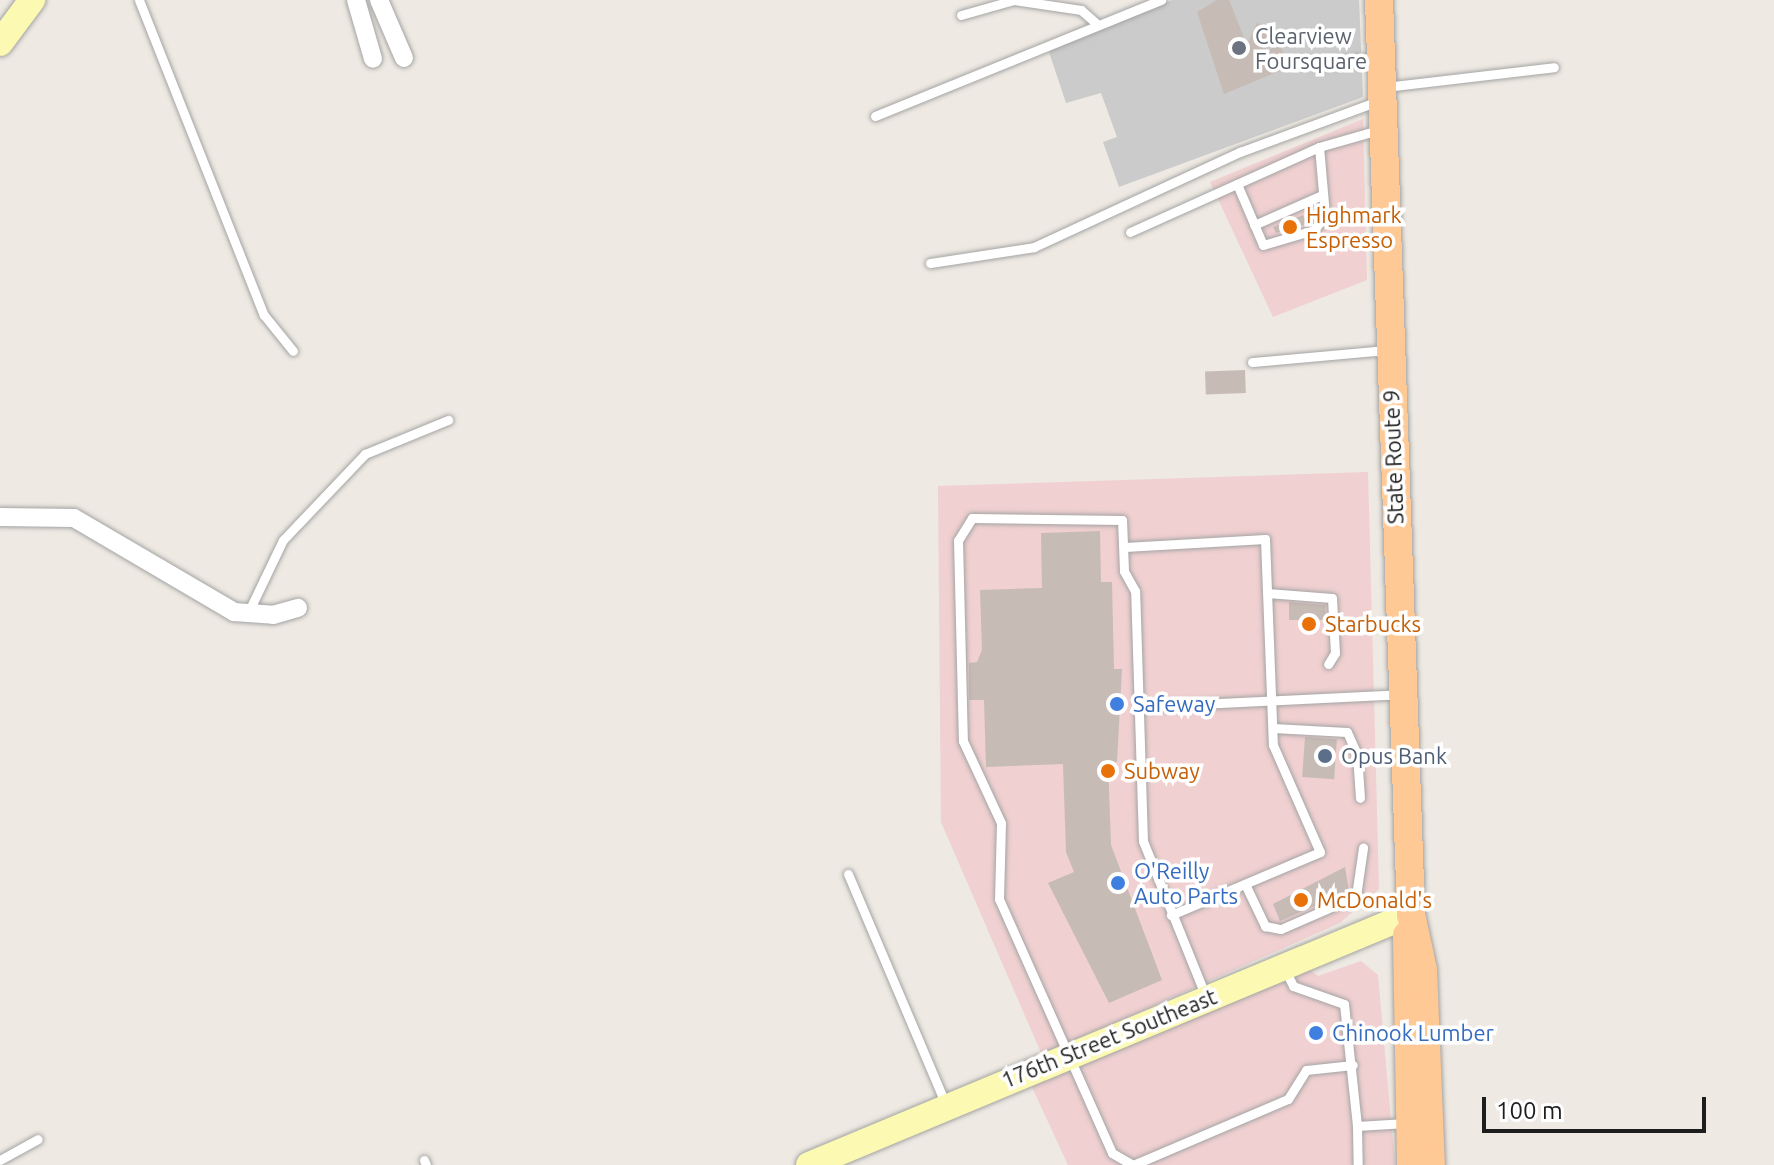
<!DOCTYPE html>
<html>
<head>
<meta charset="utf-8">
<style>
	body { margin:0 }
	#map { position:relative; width:1774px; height:1165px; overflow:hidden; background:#eee9e2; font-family:Ubuntu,sans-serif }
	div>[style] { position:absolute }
	.commercial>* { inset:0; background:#f0d0d1 }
	.religious>* { inset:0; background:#cbcbcb }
	.building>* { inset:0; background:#c6bbb5; transform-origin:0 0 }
	.roads { filter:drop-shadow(0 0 2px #a4a4a4) drop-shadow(0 0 2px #a4a4a4) }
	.lane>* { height:9px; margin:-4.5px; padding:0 4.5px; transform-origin:4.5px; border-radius:4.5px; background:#fff }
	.street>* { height:18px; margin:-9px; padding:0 9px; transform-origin:9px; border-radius:9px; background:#fff }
	.secondary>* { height:26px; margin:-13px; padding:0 13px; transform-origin:13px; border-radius:13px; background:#fcf9b2 }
	.primary>* { height:28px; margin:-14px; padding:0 14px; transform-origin:14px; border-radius:14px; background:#ffc996 }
	.dots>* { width:22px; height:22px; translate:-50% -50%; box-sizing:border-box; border:4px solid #fff; border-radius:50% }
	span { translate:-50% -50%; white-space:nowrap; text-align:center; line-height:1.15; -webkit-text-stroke:7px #fff; paint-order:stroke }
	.worship-label { font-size:22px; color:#5b616d }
	.left { translate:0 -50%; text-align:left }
	.food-label { font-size:22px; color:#c56008 }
	.street-label { font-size:22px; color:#1d1d1d }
	.shop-label { font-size:22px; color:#366cbe }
	.service-label { font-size:22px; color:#4e5e75 }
	.scale { position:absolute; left:1482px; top:1097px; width:224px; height:36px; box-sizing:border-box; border:4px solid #1d1d1d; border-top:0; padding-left:10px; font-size:24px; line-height:28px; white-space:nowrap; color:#1d1d1d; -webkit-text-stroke:6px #fff; paint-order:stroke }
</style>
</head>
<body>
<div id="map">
	<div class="commercial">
		<div style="clip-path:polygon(1363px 119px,1367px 280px,1273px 317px,1210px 182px)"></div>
		<div style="clip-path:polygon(1368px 472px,1379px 889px,1340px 923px,1042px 1055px,941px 822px,938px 486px)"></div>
		<div style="clip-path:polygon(1361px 961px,1378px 975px,1395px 1165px,1068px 1165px,1031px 1085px,1310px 970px,1318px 976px)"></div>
	</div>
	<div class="religious">
		<div style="clip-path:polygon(1172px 0,1359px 0,1363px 97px,1119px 187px,1103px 142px,1117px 137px,1101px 93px,1066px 103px,1048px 49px)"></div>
	</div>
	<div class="building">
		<div style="clip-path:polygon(1217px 0,1229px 0,1247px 45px,1257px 23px,1273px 30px,1265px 51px,1280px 45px,1289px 67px,1224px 94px,1197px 12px)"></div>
		<div style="clip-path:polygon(1303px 215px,1307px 224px,1276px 233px,1273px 227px)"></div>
		<div style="left:1245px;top:370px;width:23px;height:40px;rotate:88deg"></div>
		<div style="clip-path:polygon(1100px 531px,1101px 582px,1112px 582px,1114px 669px,1122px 669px,1117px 762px,1108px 762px,1111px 845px,1162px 980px,1109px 1003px,1048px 883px,1074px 872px,1066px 852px,1063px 764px,986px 767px,984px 700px,969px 700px,969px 663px,977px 662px,982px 650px,980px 590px,1042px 588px,1041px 533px)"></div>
		<div style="clip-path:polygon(1289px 602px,1325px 605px,1326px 620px,1289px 620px)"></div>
		<div style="left:1305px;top:737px;width:32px;height:40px;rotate:4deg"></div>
		<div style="clip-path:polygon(1345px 867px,1349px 891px,1280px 921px,1273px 904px)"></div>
	</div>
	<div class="roads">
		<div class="lane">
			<div style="left:139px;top:0;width:339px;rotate:68.4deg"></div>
			<div style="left:264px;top:315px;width:46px;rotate:51.1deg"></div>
			<div style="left:961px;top:15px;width:55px;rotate:-15.8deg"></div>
			<div style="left:1014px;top:0;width:68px;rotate:8.5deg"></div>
			<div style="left:1081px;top:10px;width:21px;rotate:41deg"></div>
			<div style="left:1318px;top:65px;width:60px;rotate:-7.7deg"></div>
			<div style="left:1385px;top:87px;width:170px;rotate:-6.7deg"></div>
			<div style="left:875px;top:116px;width:309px;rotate:-22.1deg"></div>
			<div style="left:1237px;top:184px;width:66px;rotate:66.9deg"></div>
			<div style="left:1263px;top:245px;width:53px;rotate:-16.4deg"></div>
			<div style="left:1314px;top:230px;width:19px;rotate:-54deg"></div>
			<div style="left:1325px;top:215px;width:68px;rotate:-95deg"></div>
			<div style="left:1254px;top:225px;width:74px;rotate:-23.8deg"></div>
			<div style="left:1130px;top:232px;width:207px;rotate:-24.2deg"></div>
			<div style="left:1319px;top:147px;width:66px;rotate:-15.9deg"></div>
			<div style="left:930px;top:263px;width:105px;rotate:-8.7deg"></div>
			<div style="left:1034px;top:247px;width:227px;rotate:-24.8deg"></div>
			<div style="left:1240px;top:152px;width:147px;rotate:-20.3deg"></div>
			<div style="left:1252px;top:362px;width:136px;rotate:-5.1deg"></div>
			<div style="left:1125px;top:547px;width:140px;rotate:-3.3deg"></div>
			<div style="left:1265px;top:539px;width:206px;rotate:87.8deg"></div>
			<div style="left:1273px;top:745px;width:117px;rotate:66.3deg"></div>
			<div style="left:1320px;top:852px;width:162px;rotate:157.1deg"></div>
			<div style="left:1267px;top:593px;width:65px;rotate:4.4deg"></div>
			<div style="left:1332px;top:598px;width:55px;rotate:86.9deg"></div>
			<div style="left:1335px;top:653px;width:13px;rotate:122deg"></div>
			<div style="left:247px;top:615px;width:83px;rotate:-64.4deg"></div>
			<div style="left:283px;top:540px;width:119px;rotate:-46.4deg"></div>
			<div style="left:365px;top:454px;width:90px;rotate:-22.3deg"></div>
			<div style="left:1138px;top:707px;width:262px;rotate:-2.8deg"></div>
			<div style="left:1273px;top:728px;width:74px;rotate:3.1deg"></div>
			<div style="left:1347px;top:732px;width:24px;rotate:66deg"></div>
			<div style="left:1357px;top:754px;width:44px;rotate:86.1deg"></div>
			<div style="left:848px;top:874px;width:251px;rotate:67deg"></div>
			<div style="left:1245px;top:884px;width:47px;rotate:64.5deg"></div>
			<div style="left:1265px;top:926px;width:16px;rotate:11deg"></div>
			<div style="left:1281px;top:929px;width:82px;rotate:-23.7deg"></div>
			<div style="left:1356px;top:896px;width:49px;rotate:-81.7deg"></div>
			<div style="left:1285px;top:970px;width:18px;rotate:63deg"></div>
			<div style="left:1293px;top:986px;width:54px;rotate:19.4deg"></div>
			<div style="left:1344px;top:1004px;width:123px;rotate:83.9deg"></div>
			<div style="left:1357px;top:1126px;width:49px;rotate:-3.5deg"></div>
			<div style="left:1206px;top:997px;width:168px;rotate:-112deg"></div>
			<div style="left:1143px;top:841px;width:250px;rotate:-91.8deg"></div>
			<div style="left:1135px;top:591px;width:23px;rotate:-119deg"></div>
			<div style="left:1124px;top:571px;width:51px;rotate:-92.2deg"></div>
			<div style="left:1122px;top:520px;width:150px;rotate:-179.2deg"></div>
			<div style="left:972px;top:518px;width:26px;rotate:122deg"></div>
			<div style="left:958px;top:540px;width:201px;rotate:88.6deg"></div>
			<div style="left:963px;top:741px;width:90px;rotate:65.1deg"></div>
			<div style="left:1001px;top:823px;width:76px;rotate:91.5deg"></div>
			<div style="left:999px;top:899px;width:278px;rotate:66deg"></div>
			<div style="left:1112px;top:1153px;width:24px;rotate:30deg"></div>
			<div style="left:1133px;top:1165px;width:168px;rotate:-23.1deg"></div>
			<div style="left:1288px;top:1099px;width:34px;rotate:-58deg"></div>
			<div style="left:1306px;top:1070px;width:47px;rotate:-6.1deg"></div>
			<div style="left:1357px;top:1126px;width:39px;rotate:89deg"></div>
			<div style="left:0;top:1160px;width:43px;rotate:-28.9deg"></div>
			<div style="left:424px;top:1160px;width:5px;rotate:68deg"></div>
		</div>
		<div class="street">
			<div style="left:356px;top:0;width:61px;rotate:73.9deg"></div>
			<div style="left:379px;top:0;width:63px;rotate:66.7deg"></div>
			<div style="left:0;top:517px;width:74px;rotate:0.8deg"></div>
			<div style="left:74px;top:518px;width:186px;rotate:30.4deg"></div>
			<div style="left:234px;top:612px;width:39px;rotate:4deg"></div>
			<div style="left:273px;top:615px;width:26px;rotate:-16deg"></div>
		</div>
		<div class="secondary">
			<div style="left:0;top:43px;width:54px;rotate:-53.3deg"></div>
			<div style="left:809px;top:1165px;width:652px;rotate:-22.63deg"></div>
		</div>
		<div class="primary">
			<div style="left:1379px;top:0;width:915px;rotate:87.99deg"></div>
			<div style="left:1411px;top:914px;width:57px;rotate:77.9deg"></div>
			<div style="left:1423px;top:970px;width:195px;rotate:87.7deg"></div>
			<div style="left:1407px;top:935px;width:230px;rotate:89deg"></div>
		</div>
	</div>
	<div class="dots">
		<div style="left:1239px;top:48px;background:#6b7280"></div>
		<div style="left:1290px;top:227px;background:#e8710a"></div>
		<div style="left:1309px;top:624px;background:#e8710a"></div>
		<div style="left:1117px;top:704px;background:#3f7fe0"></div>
		<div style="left:1325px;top:756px;background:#5c6f8a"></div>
		<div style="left:1108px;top:771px;background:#e8710a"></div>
		<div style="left:1118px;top:883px;background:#3f7fe0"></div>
		<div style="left:1301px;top:900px;background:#e8710a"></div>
		<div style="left:1316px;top:1033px;background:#3f7fe0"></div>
	</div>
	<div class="worship-label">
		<span class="left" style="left:1255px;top:48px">Clearview<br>Foursquare</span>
	</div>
	<div class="food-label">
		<span class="left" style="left:1306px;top:227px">Highmark<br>Espresso</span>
		<span class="left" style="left:1325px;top:624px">Starbucks</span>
		<span class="left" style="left:1124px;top:771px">Subway</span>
		<span class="left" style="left:1317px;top:900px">McDonald's</span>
	</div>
	<div class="street-label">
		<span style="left:1393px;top:457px;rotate:-92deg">State Route 9</span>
		<span style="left:1109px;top:1038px;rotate:-22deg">176th Street Southeast</span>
	</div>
	<div class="shop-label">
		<span class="left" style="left:1133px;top:704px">Safeway</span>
		<span class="left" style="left:1134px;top:883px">O'Reilly<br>Auto Parts</span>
		<span class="left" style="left:1332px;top:1033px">Chinook Lumber</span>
	</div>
	<div class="service-label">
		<span class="left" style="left:1341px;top:756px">Opus Bank</span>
	</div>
	<div class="scale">100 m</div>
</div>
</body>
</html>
